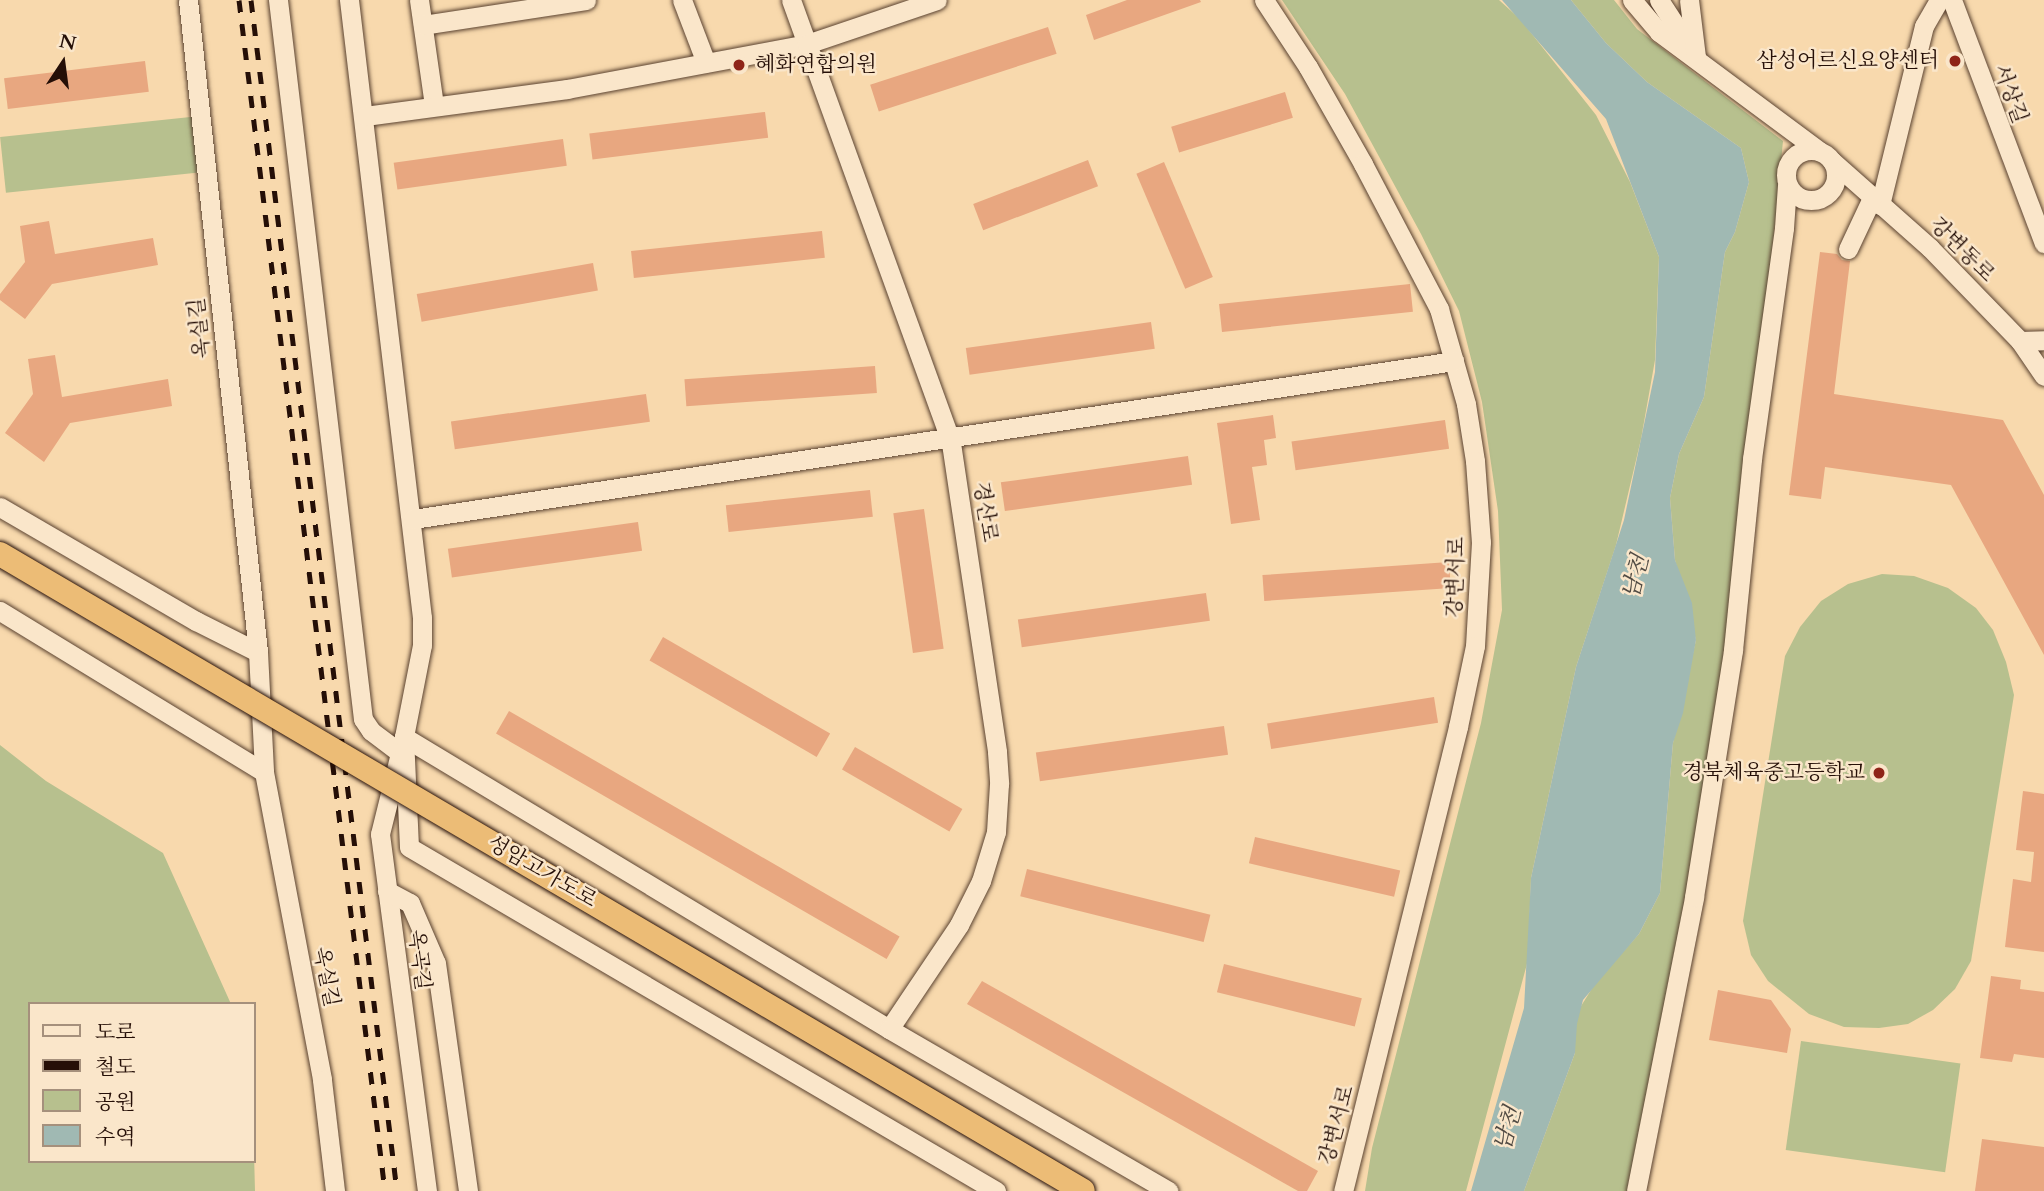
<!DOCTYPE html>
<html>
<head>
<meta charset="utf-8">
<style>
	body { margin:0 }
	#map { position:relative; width:2044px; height:1191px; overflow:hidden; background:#f8d9ad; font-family:Cardo,"Noto Serif KR",serif }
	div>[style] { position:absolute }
	.green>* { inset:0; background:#b7c08e; transform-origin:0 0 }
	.water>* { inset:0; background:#a0b9b3 }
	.building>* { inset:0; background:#e8a780; transform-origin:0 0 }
	.roads { filter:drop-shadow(0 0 2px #5a4230) drop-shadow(0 0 2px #5a4230) }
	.minor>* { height:19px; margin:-9.5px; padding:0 9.5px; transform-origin:9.5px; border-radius:9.5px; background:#fae6ca }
	.minor>.ring { margin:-9.5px; padding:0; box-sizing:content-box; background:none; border:19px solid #fae6ca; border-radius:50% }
	.rail>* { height:5px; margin-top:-2.5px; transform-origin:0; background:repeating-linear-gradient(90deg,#250f07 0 12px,transparent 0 24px) }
	.bridges { filter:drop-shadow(0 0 2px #250f07) drop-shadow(0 0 2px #250f07) }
	.major-bridge>* { height:24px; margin:-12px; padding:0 12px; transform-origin:12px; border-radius:12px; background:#ecbc76 }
	.dots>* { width:19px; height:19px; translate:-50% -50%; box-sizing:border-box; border:4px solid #fae6ca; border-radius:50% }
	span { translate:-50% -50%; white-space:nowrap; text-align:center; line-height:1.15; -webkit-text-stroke:5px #fae6ca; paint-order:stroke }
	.poi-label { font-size:21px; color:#250f07 }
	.right { translate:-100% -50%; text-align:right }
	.left { translate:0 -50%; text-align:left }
	.street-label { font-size:21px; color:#250f07 }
	.water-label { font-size:23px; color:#504a43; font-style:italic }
	.legend { position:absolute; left:28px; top:1002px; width:228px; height:161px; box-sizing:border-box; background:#fae6ca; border:2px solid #a5907c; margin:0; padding:9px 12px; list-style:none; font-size:21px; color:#250f07 }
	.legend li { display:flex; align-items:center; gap:14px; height:35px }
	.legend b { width:35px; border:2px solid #a5907c }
	.north { position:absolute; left:28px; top:28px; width:70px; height:70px; -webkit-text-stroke:5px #fae6ca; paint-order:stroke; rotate:13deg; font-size:19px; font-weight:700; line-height:28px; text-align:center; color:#250f07 }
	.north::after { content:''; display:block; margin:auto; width:24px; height:32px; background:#250f07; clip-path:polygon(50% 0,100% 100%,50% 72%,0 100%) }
</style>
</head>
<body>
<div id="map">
	<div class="green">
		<div style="clip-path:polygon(1282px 0,1499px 0,1520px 19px,1596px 115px,1630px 182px,1659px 257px,1655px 360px,1641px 439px,1616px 545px,1576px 667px,1531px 878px,1528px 960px,1466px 1191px,1365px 1191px,1372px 1148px,1481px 723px,1502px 610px,1498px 511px,1482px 402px,1459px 311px,1421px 234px,1345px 94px)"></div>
		<div style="clip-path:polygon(1571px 0,1614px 0,1637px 29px,1783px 141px,1733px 650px,1636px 1191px,1524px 1191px,1575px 1053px,1573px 1019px,1596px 982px,1639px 934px,1660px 893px,1673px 743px,1696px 640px,1675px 560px,1670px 498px,1679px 454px,1704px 397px,1725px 252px,1735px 232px,1749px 182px,1741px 148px,1647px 82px,1606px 43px)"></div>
		<div style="left:200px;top:116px;width:56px;height:201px;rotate:84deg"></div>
		<div style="clip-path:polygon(1882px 574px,1914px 576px,1948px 588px,1976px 608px,1993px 630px,2006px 662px,2014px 695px,1971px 961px,1955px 989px,1933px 1010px,1908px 1024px,1879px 1028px,1844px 1027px,1809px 1014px,1768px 981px,1751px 955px,1743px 921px,1785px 656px,1800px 627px,1821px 601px,1848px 584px)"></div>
		<div style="clip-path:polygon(0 745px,46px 781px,163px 853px,231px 1004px,30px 1004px,30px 1161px,254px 1161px,254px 1153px,255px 1191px,0 1191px)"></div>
		<div style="left:1801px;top:1041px;width:161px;height:110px;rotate:8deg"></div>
	</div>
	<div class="water">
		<div style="clip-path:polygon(1502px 0,1571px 0,1606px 43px,1647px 82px,1741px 148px,1749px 182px,1735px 232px,1725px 252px,1704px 397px,1679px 454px,1670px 498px,1675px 560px,1692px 603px,1696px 640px,1683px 713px,1673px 743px,1660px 893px,1639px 934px,1583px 1000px,1577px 1024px,1575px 1053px,1524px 1191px,1471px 1191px,1524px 1008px,1531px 878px,1576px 667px,1624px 520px,1655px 372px,1659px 257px,1606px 119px)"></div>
	</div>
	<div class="building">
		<div style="clip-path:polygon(1127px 0,1200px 0,1201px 2px,1094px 40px,1086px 15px)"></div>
		<div style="left:1048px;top:27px;width:28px;height:187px;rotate:72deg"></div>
		<div style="left:145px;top:61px;width:31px;height:142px;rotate:83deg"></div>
		<div style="left:1285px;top:92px;width:27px;height:119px;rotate:73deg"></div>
		<div style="left:765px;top:112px;width:26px;height:177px;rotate:83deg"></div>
		<div style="left:563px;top:139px;width:27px;height:171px;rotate:82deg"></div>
		<div style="left:1088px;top:160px;width:28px;height:123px;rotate:69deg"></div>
		<div style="left:1164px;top:162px;width:125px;height:30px;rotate:67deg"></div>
		<div style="clip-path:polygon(49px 221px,55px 254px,153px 238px,158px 265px,52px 284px,25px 319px,0 300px,0 294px,25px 262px,20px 226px)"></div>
		<div style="left:822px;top:231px;width:27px;height:192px;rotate:84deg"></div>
		<div style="clip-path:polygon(1820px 252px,1837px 254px,1842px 260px,1850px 261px,1834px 394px,2003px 420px,2044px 495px,2044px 655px,1951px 485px,1825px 467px,1821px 499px,1789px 495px)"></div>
		<div style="left:593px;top:263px;width:28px;height:179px;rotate:80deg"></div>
		<div style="left:1410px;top:284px;width:28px;height:192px;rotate:84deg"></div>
		<div style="left:1151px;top:322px;width:27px;height:187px;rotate:82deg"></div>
		<div style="clip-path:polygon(55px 355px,62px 397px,168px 379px,172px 406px,70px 423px,44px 462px,5px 433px,33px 394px,28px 359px)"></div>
		<div style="left:875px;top:366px;width:27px;height:191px;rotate:86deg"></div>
		<div style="left:646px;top:394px;width:28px;height:197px;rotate:82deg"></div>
		<div style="clip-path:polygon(1273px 415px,1276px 438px,1264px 440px,1267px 465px,1252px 467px,1260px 520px,1231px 524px,1217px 423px)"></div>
		<div style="left:1445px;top:420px;width:29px;height:155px;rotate:82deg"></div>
		<div style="left:1188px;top:456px;width:29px;height:189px;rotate:82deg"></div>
		<div style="left:870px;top:490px;width:27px;height:145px;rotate:84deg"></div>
		<div style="left:924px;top:509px;width:141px;height:31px;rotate:82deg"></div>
		<div style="left:638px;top:522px;width:29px;height:192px;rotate:82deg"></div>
		<div style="left:1449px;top:562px;width:26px;height:187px;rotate:86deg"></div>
		<div style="left:1206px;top:593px;width:28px;height:190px;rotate:82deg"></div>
		<div style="left:663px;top:637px;width:193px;height:27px;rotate:30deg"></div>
		<div style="left:1434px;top:697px;width:26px;height:169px;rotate:81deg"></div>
		<div style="left:509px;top:711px;width:451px;height:26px;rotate:30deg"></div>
		<div style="left:1224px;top:726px;width:29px;height:190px;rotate:82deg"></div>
		<div style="left:855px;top:747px;width:124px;height:26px;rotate:30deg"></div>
		<div style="clip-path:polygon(2023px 791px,2044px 794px,2044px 952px,2005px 947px,2013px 879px,2031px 882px,2034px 852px,2016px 850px)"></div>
		<div style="left:1255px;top:837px;width:149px;height:27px;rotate:13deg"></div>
		<div style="left:1027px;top:869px;width:189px;height:28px;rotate:14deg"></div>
		<div style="left:1224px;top:964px;width:142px;height:29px;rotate:14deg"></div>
		<div style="clip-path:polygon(1991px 976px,2021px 980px,2020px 989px,2044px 992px,2044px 1058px,2014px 1054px,2012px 1062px,1980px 1058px)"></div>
		<div style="clip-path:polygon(982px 981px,1318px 1171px,1307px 1191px,1298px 1191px,967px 1004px)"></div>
		<div style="clip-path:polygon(1718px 990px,1771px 1000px,1791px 1029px,1787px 1053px,1709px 1040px)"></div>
		<div style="clip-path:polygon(1982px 1139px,2044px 1147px,2044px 1191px,1975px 1191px)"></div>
	</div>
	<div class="roads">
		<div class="minor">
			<div style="left:188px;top:0;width:656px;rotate:83.87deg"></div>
			<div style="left:258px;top:652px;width:120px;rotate:87.1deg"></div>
			<div style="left:264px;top:772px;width:313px;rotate:79.3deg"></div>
			<div style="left:322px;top:1080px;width:112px;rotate:83.3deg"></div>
			<div style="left:278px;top:0;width:724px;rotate:83.26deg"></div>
			<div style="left:363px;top:719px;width:14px;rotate:56deg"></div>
			<div style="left:371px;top:731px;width:36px;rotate:37deg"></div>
			<div style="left:349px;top:0;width:622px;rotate:83.26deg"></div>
			<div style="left:422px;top:618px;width:27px;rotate:90deg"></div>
			<div style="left:422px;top:645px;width:94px;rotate:101.1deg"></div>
			<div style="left:404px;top:737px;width:100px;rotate:103.9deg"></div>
			<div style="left:380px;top:834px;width:360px;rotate:82.5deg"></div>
			<div style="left:419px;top:0;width:107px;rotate:81.9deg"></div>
			<div style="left:682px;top:0;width:67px;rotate:69.1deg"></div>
			<div style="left:791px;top:0;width:471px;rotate:70.1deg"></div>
			<div style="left:951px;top:443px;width:312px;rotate:81.5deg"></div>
			<div style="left:997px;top:752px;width:32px;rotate:86deg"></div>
			<div style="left:999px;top:784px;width:48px;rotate:93.6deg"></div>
			<div style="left:996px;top:832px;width:51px;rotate:107deg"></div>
			<div style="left:981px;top:881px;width:49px;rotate:116.6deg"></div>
			<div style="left:959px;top:925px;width:125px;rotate:123.9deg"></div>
			<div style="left:1264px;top:0;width:80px;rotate:56.7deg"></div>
			<div style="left:1308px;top:67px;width:112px;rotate:60.4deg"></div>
			<div style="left:1363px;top:164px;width:164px;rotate:62.3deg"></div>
			<div style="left:1439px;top:309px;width:99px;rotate:74.1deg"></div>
			<div style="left:1466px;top:404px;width:58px;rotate:81deg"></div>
			<div style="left:1475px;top:461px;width:81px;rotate:85.8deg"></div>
			<div style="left:1481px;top:542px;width:104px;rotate:93.3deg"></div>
			<div style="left:1475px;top:646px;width:83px;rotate:101.9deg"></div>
			<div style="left:1458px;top:727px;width:478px;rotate:103.9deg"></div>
			<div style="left:1632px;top:0;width:42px;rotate:49.8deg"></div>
			<div style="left:1659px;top:32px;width:199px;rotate:36.6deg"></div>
			<div style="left:1659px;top:0;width:68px;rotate:57deg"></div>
			<div style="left:1696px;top:57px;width:57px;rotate:-97deg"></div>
			<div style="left:1952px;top:0;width:260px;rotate:69.3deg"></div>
			<div style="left:423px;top:25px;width:165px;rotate:-8.7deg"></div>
			<div style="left:365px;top:116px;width:204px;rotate:-7.6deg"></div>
			<div style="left:567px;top:89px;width:244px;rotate:-10.6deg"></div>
			<div style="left:807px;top:44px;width:137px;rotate:-18.7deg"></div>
			<div class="ring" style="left:1786px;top:150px;width:31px;height:31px"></div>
			<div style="left:1832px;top:161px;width:131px;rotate:41.6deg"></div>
			<div style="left:1930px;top:248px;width:129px;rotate:45.9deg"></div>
			<div style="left:2020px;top:341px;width:42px;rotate:55.6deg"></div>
			<div style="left:1880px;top:205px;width:184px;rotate:-76.2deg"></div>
			<div style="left:1924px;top:26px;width:30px;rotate:-60deg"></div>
			<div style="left:1848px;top:249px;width:56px;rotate:-64.8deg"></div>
			<div style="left:2020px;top:341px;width:24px;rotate:-2deg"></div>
			<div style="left:0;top:507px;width:227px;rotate:30.2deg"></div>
			<div style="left:196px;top:621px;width:69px;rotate:26.6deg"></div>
			<div style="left:413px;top:519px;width:1053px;rotate:-8.63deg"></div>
			<div style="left:0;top:611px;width:309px;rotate:31.4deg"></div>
			<div style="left:387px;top:891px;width:26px;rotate:28deg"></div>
			<div style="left:410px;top:903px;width:65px;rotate:66.6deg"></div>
			<div style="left:436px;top:963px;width:230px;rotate:82deg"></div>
			<div style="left:996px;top:1191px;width:680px;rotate:-149.63deg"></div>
			<div style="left:409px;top:847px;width:110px;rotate:-92.6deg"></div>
			<div style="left:404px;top:737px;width:566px;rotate:31.05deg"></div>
			<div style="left:889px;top:1029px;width:323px;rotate:30.1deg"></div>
			<div style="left:1636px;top:1191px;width:300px;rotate:-78.8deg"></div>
			<div style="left:1694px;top:897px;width:250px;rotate:-81deg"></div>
			<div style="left:1733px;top:650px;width:192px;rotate:-84.3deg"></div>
			<div style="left:1752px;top:459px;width:233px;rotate:-82.1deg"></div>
			<div style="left:1784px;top:228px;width:43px;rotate:-86deg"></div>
		</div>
	</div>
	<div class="rail">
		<div style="left:239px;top:0;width:1200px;rotate:83.01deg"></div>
		<div style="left:251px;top:0;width:1200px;rotate:83.01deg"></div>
	</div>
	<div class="bridges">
		<div class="major-bridge">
			<div style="left:0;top:554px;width:1256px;rotate:30.46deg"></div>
		</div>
	</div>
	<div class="dots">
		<div style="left:1955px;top:61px;background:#8f2418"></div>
		<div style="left:739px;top:65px;background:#8f2418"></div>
		<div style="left:1879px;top:773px;background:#8f2418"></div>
	</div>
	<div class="poi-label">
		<span class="right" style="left:1939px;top:61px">삼성어르신요양센터</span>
		<span class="left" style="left:755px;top:65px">혜화연합의원</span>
		<span class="right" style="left:1865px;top:773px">경북체육중고등학교</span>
	</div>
	<div class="street-label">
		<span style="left:2010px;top:94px;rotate:70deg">서상길</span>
		<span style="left:1962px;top:250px;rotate:45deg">강변동로</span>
		<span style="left:200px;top:328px;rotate:-96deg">옥실길</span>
		<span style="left:985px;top:512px;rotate:81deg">경산로</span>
		<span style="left:1456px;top:577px;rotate:-88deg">강변서로</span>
		<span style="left:542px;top:872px;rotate:30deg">성암고가도로</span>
		<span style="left:419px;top:960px;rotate:83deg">옥곡길</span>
		<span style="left:326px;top:977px;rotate:79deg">옥실길</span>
		<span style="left:1337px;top:1125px;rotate:-75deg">강변서로</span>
	</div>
	<div class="water-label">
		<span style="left:1636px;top:577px;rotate:-75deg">남천</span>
		<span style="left:1508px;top:1129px;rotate:-74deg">남천</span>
	</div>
	<ul class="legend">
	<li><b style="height:9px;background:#fae6ca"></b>도로</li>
	<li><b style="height:9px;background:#250f07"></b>철도</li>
	<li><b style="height:19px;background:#b7c08e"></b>공원</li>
	<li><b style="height:19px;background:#a0b9b3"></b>수역</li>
	</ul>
	<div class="north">N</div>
</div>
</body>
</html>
